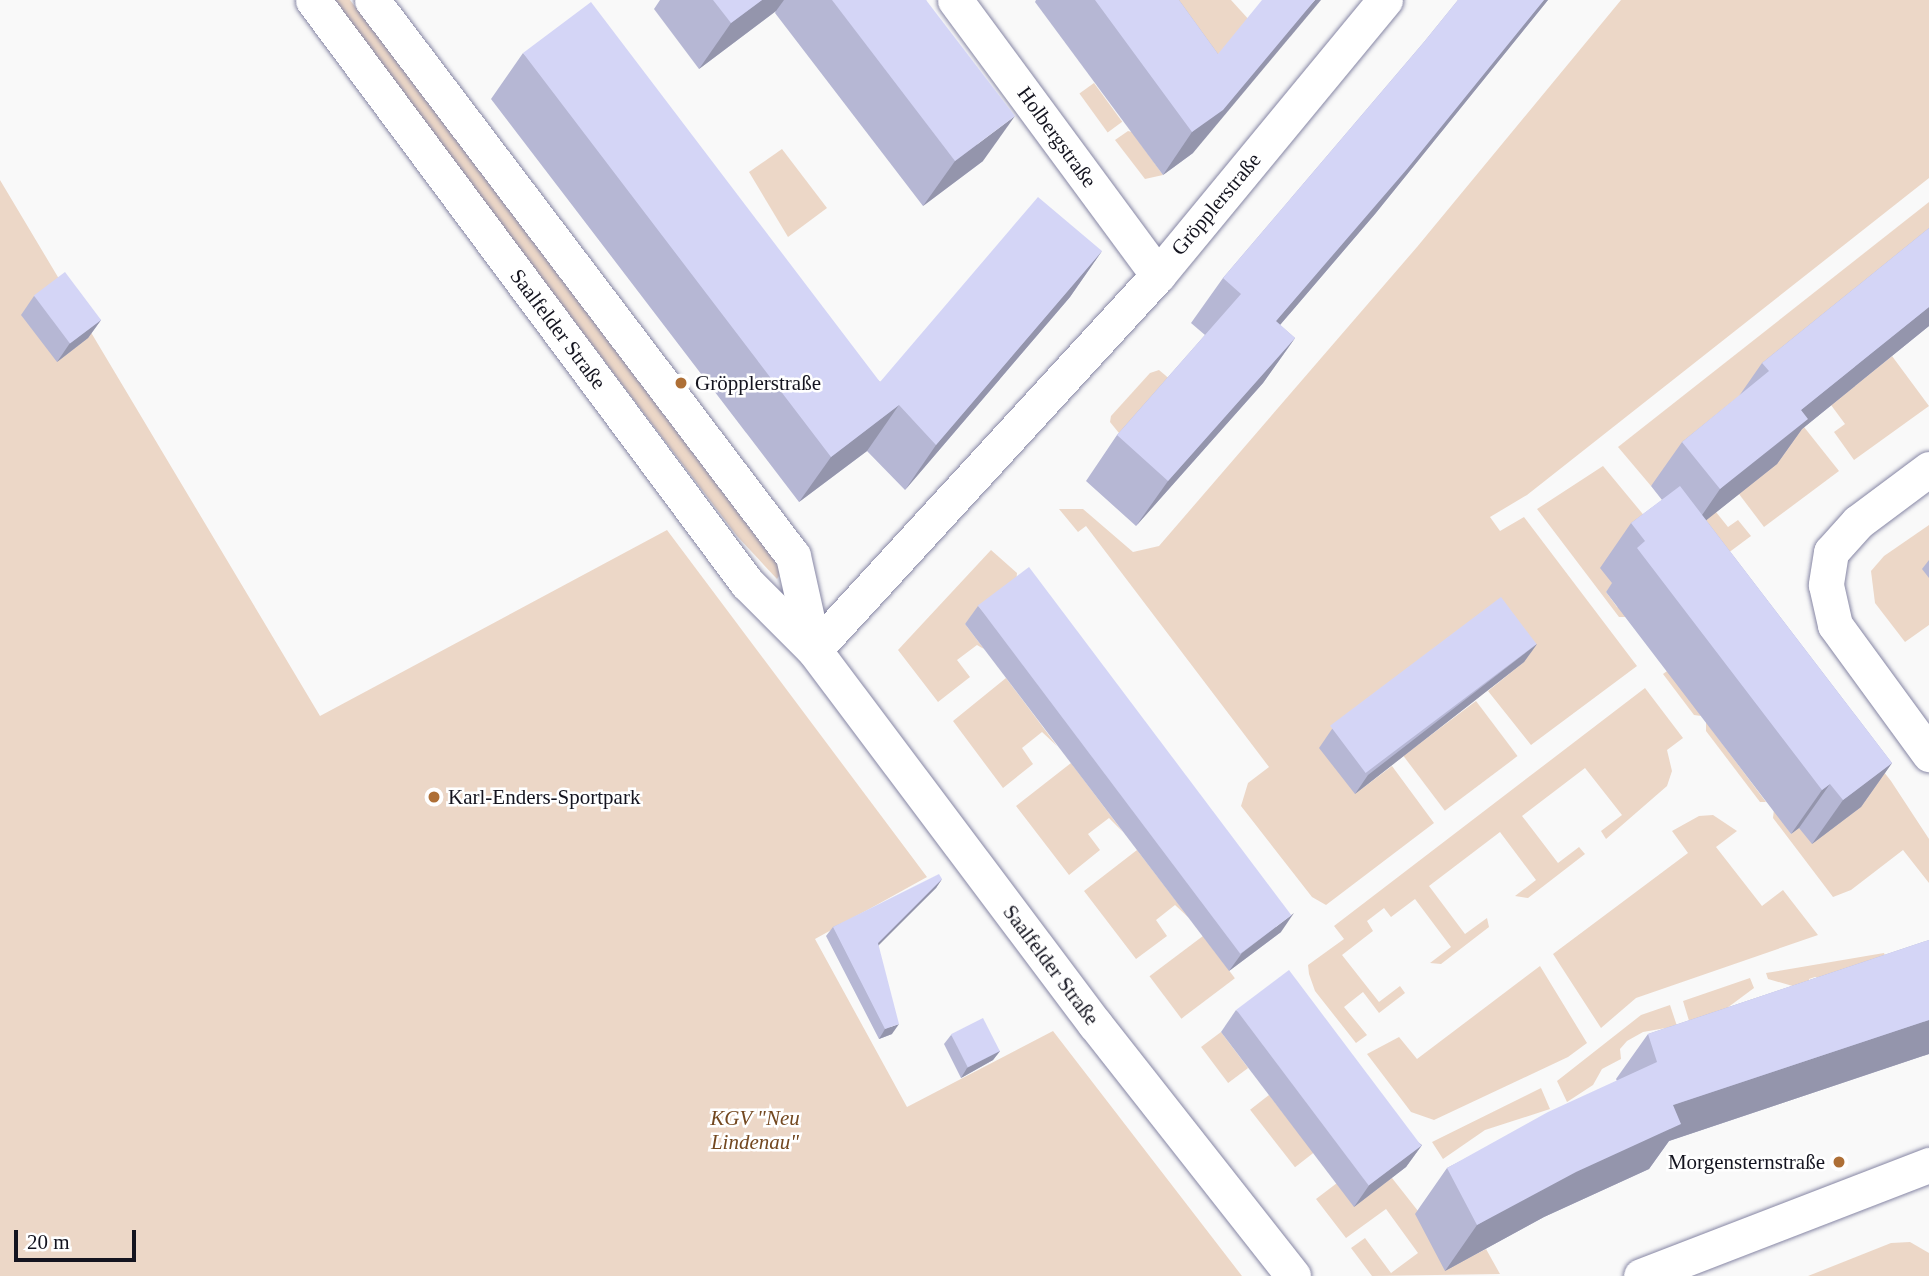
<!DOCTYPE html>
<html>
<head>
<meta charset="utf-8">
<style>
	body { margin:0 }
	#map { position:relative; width:1929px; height:1276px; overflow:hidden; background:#f9f9f9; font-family:Georgia,serif }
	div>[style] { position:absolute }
	.green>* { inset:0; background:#ecd7c7; transform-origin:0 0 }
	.roads { filter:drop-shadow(0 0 2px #8686a4) drop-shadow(0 0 2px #8686a4) }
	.street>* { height:35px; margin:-17.5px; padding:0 17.5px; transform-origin:17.5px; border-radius:17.5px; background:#fff }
	.wall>* { inset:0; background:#b6b7d4 }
	.shaded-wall>* { inset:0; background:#9495ac }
	.building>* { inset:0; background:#d4d5f6; transform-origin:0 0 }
	.dots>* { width:19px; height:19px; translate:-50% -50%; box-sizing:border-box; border:4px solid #fff; border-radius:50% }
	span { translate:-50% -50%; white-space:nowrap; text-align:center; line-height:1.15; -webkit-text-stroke:5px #fff; paint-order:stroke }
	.street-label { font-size:21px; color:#14141f }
	.poi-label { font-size:21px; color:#14141f }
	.left { translate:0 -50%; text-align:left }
	.right { translate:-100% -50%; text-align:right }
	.park-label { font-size:21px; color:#734820; font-style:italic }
	.scale { position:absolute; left:14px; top:1230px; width:122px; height:32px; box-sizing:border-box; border:4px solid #14141f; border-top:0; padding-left:9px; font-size:21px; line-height:24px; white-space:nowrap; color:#14141f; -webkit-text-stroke:5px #fff; paint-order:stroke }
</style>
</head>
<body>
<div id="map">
	<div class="green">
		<div style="clip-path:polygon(331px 0,350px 0,782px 571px,777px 579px,737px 536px)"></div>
		<div style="clip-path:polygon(1140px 0,1231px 0,1251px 22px,1204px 77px)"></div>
		<div style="clip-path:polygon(1621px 0,1929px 0,1929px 178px,1527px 495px,1490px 517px,1500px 531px,1524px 517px,1637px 666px,1531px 745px,1488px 691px,1524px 662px,1355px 794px,1392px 766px,1434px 823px,1326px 905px,1312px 897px,1241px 806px,1248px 783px,1269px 767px,1086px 526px,1078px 532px,1059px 509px,1083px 509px,1133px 552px,1159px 546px,1417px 247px)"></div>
		<div style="left:1094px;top:83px;width:48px;height:18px;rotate:54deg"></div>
		<div style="clip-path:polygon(1128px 131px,1132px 132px,1163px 175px,1145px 179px,1115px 140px)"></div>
		<div style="clip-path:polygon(782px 149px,827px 208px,788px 237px,749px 172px)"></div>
		<div style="clip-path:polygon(0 180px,320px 716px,667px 530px,927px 877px,815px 939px,907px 1107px,1053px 1031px,1242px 1276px,0 1276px)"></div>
		<div style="clip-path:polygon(1929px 202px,1929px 248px,1651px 486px,1618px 447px)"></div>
		<div style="clip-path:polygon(1892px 356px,1929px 406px,1854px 460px,1834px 432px,1845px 424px,1831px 405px)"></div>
		<div style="clip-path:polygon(1159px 370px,1172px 381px,1123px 438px,1110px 422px,1111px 416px,1150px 373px)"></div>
		<div style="clip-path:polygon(1804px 427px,1839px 471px,1764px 527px,1739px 494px,1770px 454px)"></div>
		<div style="clip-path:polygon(1603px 466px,1656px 530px,1606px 592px,1617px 607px,1633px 611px,1625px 617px,1619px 617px,1537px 509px)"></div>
		<div style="clip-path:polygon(1716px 512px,1728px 527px,1738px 520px,1751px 536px,1712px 565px,1689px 534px)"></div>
		<div style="clip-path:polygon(1929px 525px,1929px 625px,1905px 642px,1875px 603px,1871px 571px,1884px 556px)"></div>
		<div style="clip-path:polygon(991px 550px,1017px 573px,1016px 585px,965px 624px,984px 649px,977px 645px,957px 660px,970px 677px,938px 702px,898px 650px)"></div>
		<div style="clip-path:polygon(1777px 636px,1891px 781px,1929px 839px,1929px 883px,1903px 850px,1851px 890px,1833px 897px,1773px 818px,1774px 809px,1791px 834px,1799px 828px)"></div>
		<div style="clip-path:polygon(1674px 666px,1701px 716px,1694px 715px,1663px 674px)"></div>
		<div style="clip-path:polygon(1006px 678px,1057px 746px,1042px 732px,1022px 748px,1033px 764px,1003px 788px,953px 721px)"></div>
		<div style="clip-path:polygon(1645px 688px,1683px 738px,1667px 750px,1672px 771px,1667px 786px,1606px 839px,1601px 831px,1622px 815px,1585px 768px,1522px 816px,1558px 863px,1579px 847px,1585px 854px,1528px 898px,1515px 896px,1536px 880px,1500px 832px,1429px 886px,1465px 934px,1487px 918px,1489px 927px,1441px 964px,1430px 963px,1451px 947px,1415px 899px,1391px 917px,1384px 908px,1367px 921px,1373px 931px,1342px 955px,1379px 1002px,1400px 986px,1405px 993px,1379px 1013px,1363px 992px,1344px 1007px,1367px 1035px,1356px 1043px,1315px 991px,1309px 974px,1308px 965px,1344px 939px,1334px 926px)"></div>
		<div style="left:1476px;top:701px;width:69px;height:91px;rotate:53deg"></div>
		<div style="clip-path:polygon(1706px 722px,1766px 802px,1760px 802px,1706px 731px)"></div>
		<div style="clip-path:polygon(1071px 763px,1123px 832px,1109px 818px,1088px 834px,1100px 850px,1069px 875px,1016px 806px)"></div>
		<div style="clip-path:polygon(1713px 815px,1737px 831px,1716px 847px,1762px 906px,1783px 890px,1818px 935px,1636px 998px,1601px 1028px,1553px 954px,1688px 853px,1672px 831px,1699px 816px)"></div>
		<div style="clip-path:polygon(1137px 850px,1189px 918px,1175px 905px,1156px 920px,1167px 936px,1136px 959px,1084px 891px)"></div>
		<div style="left:1203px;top:936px;width:53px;height:67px;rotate:53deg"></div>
		<div style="clip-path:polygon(1884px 953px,1889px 967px,1826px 979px,1815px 977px,1809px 979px,1810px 988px,1803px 989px,1768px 979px,1766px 973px)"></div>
		<div style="clip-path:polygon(1540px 966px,1587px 1043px,1568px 1057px,1434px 1120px,1411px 1112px,1367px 1054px,1399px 1037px,1417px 1059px)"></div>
		<div style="clip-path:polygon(1750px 978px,1754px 988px,1723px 1011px,1690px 1024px,1683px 1001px)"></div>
		<div style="clip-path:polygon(1670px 1005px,1677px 1026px,1643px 1032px,1627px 1041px,1620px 1049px,1621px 1059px,1602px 1069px,1593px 1085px,1567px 1102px,1557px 1081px,1641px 1015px)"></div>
		<div style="left:1221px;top:1032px;width:45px;height:25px;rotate:53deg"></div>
		<div style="clip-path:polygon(1541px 1088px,1550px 1109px,1485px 1130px,1443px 1159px,1432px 1142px)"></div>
		<div style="left:1269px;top:1095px;width:73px;height:24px;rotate:52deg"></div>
		<div style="clip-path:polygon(1392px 1178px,1418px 1211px,1445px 1270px,1486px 1249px,1500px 1274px,1372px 1276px,1351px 1248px,1365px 1238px,1391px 1273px,1418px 1253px,1386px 1209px,1346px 1238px,1316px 1199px,1337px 1183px)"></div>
		<div style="clip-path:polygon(1910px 1242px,1929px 1253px,1929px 1276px,1808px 1276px,1891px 1243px)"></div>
	</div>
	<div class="roads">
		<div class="street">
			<div style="left:313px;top:0;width:727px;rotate:53.34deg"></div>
			<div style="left:747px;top:583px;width:95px;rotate:45deg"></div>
			<div style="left:814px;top:650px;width:468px;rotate:53.1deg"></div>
			<div style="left:1095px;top:1024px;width:320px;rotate:51.8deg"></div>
			<div style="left:372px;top:0;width:697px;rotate:52.87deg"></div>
			<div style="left:793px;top:556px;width:96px;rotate:77.4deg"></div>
			<div style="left:955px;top:0;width:342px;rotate:53.6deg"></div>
			<div style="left:1929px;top:469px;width:89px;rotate:143.3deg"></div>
			<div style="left:1858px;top:522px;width:40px;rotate:132deg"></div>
			<div style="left:1831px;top:552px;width:33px;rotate:99deg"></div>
			<div style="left:1826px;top:585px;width:41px;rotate:77.3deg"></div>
			<div style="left:1835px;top:625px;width:160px;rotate:53.9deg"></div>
			<div style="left:814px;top:650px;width:509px;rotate:-47.47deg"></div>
			<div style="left:1158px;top:275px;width:357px;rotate:-50.5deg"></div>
			<div style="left:1641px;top:1276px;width:309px;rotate:-21.1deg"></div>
		</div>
	</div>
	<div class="wall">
		<div style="clip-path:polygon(660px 0,926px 0,983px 161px,923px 206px,775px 13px,776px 11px,699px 69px,654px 9px)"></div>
		<div style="clip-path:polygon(1036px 0,1179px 0,1218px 54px,1193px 153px,1163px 175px,1035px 2px)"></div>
		<div style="clip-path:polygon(1458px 0,1548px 0,1375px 214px,1280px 325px,1295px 338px,1263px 383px,1136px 526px,1086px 481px,1117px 435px,1205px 335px,1191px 323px,1223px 278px,1424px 42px)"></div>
		<div style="clip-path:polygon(523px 53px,880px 382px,1102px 251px,1070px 297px,905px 490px,867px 451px,799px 502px,491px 99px)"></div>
		<div style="clip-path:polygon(1929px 228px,1929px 326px,1802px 429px,1777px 464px,1706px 520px,1892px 763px,1861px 807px,1812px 844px,1799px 828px,1791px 834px,1606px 592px,1612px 583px,1600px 568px,1631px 523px,1662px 500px,1651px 486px,1682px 442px,1739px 396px,1762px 363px)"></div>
		<div style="clip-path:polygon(34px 296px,101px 320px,88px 338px,57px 362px,21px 315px)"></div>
		<div style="clip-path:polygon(1929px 560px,1929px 578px,1922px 569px)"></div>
		<div style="clip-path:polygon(978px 606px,1281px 932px,1229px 971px,965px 624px)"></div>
		<div style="clip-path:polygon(1537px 644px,1524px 662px,1355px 794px,1319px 748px,1332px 729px)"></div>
		<div style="clip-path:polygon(942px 879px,936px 888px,878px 945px,892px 1034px,879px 1039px,826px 936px,833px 927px)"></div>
		<div style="clip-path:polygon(1929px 940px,1929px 1054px,1669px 1141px,1649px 1169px,1544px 1217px,1445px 1271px,1415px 1214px,1447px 1168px,1617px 1081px,1616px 1079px,1648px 1034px)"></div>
		<div style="clip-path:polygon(1236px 1010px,1422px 1145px,1406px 1167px,1354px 1207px,1221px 1032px)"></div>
		<div style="clip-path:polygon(951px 1035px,1000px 1051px,993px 1060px,961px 1078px,944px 1044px)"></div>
	</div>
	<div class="shaded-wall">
		<div style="clip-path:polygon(762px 0,784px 0,776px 11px,699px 69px,731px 23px)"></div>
		<div style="clip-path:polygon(1315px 0,1321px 0,1193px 153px,1163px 175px,1192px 132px)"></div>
		<div style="clip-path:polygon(1544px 0,1548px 0,1375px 214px,1244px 367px,1276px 321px)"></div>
		<div style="clip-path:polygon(1015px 116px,983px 161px,923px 206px,955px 161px)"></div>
		<div style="clip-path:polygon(1102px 251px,1070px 297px,905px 490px,936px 445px)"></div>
		<div style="clip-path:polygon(1929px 307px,1929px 326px,1802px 429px,1777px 464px,1689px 534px,1720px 489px,1801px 410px)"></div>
		<div style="clip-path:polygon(101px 320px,88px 338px,57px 362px,70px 343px)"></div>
		<div style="clip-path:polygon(1295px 338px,1263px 383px,1136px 526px,1168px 481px)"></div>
		<div style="clip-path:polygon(899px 405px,867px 451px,799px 502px,831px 457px)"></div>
		<div style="clip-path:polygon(1537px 644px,1524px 662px,1355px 794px,1368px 775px)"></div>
		<div style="clip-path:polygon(1892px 763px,1861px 807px,1812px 844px,1843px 800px)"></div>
		<div style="clip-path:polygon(1830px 784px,1799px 828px,1791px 834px,1822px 790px)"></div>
		<div style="clip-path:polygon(942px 879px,936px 888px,871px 953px,878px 943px)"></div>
		<div style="clip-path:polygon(1294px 913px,1281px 932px,1229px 971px,1242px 953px)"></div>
		<div style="clip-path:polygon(1929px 1020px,1929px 1054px,1669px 1141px,1649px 1169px,1544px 1217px,1445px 1271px,1477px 1225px,1673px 1105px)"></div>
		<div style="clip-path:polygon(899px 1024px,892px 1034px,879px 1039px,885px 1029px)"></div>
		<div style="clip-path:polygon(1000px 1051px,993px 1060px,961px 1078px,967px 1068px)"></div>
		<div style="clip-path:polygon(1422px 1145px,1406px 1167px,1354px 1207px,1370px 1184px)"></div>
	</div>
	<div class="building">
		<div style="clip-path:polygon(713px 0,762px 0,731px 23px)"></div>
		<div style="clip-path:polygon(832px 0,926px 0,1015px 116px,955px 161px)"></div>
		<div style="clip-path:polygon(1095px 0,1179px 0,1218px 54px,1262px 0,1315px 0,1223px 110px,1192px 132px)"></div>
		<div style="clip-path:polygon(1458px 0,1544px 0,1407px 169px,1276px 321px,1295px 338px,1168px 481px,1117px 435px,1241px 294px,1223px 278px,1424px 42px)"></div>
		<div style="clip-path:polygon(591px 2px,880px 382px,1038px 197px,1102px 251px,936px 445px,899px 405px,831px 457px,523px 53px)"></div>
		<div style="clip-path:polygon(1929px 228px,1929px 307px,1801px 410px,1808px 419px,1720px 489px,1682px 442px,1769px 371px,1762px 363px)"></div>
		<div style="left:65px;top:272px;width:60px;height:39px;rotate:53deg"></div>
		<div style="clip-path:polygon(1680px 486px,1892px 763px,1843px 800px,1830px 784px,1822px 790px,1637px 548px,1645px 541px,1631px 523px)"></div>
		<div style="left:1029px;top:567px;width:436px;height:64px;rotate:53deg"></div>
		<div style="left:1501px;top:597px;width:59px;height:214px;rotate:53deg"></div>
		<div style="clip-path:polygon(939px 874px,942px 879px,878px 943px,899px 1024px,885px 1029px,833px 927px)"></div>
		<div style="clip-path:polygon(1929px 940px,1929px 1020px,1673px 1105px,1681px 1124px,1576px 1172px,1477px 1225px,1447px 1168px,1548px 1112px,1657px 1062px,1648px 1034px)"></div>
		<div style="left:1289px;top:970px;width:220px;height:66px;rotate:53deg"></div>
		<div style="left:983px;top:1018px;width:37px;height:36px;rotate:63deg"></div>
	</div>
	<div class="dots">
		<div style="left:681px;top:383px;background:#ae6f36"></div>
		<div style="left:434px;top:797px;background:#ae6f36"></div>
		<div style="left:1839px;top:1162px;background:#ae6f36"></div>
	</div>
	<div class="street-label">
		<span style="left:1057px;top:137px;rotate:54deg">Holbergstraße</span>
		<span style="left:1216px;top:204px;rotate:-50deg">Gröpplerstraße</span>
		<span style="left:558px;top:329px;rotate:53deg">Saalfelder Straße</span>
		<span style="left:1051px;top:965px;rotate:53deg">Saalfelder Straße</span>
	</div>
	<div class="poi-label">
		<span class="left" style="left:695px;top:383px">Gröpplerstraße</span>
		<span class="left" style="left:448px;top:797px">Karl-Enders-Sportpark</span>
		<span class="right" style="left:1825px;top:1162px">Morgensternstraße</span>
	</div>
	<div class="park-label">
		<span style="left:755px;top:1130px">KGV "Neu<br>Lindenau"</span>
	</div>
	<div class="scale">20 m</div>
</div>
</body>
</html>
